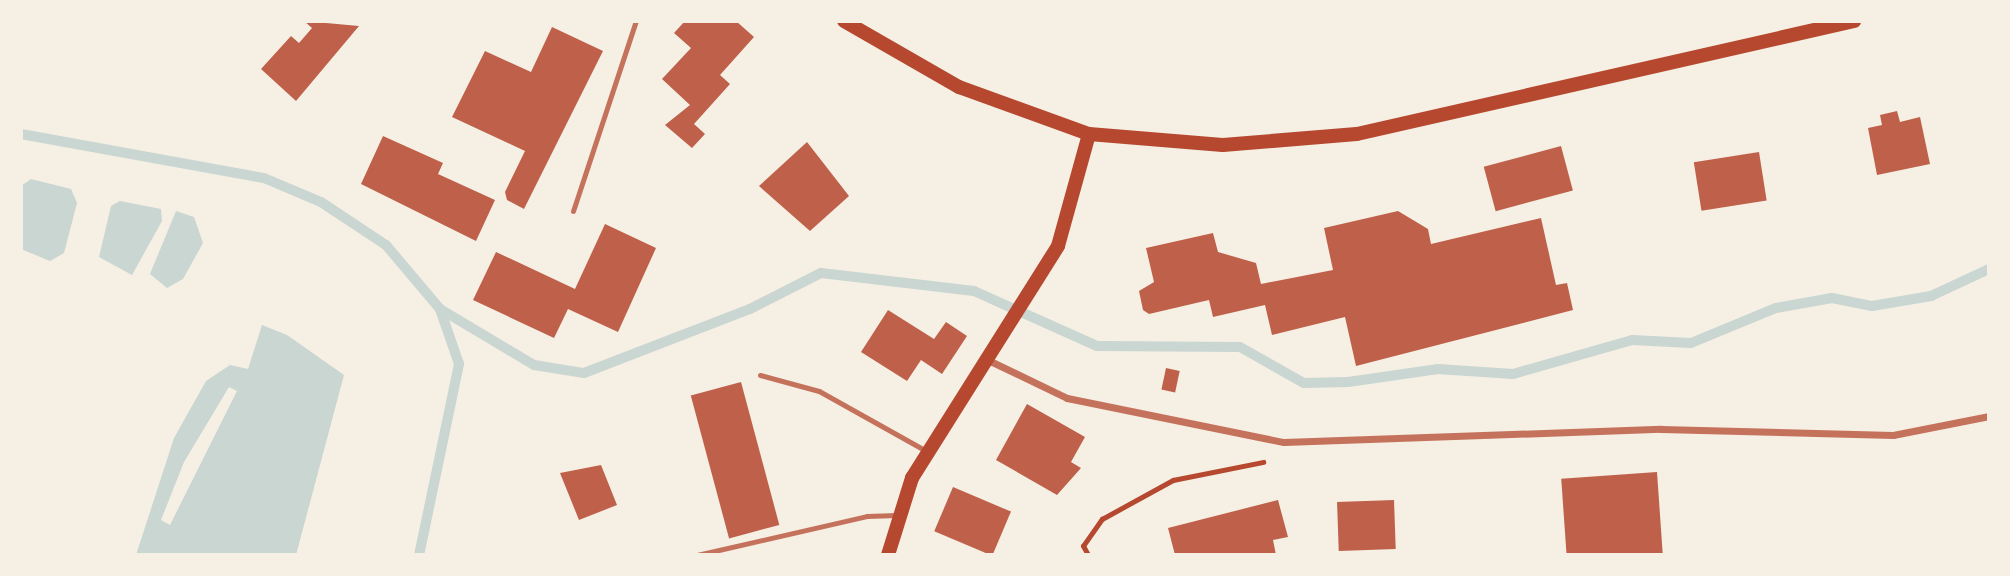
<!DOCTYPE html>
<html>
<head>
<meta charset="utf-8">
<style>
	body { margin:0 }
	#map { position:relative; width:2010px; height:576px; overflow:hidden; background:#f6efe4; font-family:Mulish,sans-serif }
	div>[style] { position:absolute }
	.water>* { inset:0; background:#c9d6d2 }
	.stream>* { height:10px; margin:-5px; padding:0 5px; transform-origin:5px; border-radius:5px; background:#c9d6d2 }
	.building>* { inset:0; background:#bf614a; transform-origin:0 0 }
	.path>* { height:4.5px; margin:-2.25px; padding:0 2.25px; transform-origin:2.25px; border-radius:2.25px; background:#b5482f }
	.service>* { height:5px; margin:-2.5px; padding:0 2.5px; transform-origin:2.5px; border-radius:2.5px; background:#c5725c }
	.minor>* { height:7px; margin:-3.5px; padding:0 3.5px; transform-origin:3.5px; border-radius:3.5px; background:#c5725c }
	.secondary>* { height:14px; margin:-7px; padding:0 7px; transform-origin:7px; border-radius:7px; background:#b5482f }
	span { translate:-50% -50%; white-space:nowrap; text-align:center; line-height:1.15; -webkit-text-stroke:5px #f6efe4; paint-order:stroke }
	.frame { position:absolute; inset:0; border:23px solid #f6efe4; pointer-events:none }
</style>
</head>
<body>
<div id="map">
	<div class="water">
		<div style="clip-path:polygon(31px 179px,71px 189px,77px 203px,64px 253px,50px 261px,21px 249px,21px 186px)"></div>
		<div style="clip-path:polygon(120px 201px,161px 209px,162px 221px,132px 275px,99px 257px,111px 206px)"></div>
		<div style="clip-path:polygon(176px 211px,194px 217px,203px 243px,183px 279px,167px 288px,150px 274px)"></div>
		<div style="clip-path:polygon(evenodd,262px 325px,287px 335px,344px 375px,296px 555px,136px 555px,174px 438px,206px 381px,230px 365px,248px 369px,262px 325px,229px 387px,237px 391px,170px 525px,161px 520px,184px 462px,229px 387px)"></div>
	</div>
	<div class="stream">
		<div style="left:21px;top:134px;width:247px;rotate:10.3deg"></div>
		<div style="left:264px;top:178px;width:62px;rotate:22.8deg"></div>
		<div style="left:321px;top:202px;width:78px;rotate:33.5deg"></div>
		<div style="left:386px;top:245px;width:84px;rotate:49.8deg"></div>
		<div style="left:440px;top:309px;width:58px;rotate:70.9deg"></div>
		<div style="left:459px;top:364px;width:195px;rotate:101.8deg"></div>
		<div style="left:440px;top:309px;width:109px;rotate:30.8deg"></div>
		<div style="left:534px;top:365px;width:51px;rotate:9.1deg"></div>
		<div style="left:584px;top:373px;width:178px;rotate:-21.1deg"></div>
		<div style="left:750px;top:309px;width:80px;rotate:-26.9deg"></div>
		<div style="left:821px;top:273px;width:154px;rotate:6.7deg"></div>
		<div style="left:974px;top:291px;width:135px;rotate:24.1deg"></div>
		<div style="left:1097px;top:346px;width:143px;rotate:0.4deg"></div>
		<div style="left:1240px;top:347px;width:73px;rotate:29.4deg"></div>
		<div style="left:1304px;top:383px;width:44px;rotate:-1.3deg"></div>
		<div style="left:1348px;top:382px;width:91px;rotate:-8.2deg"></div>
		<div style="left:1438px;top:369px;width:75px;rotate:3.8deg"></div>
		<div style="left:1513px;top:374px;width:124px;rotate:-15.9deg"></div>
		<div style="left:1632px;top:340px;width:59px;rotate:2.9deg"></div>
		<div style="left:1691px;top:343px;width:92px;rotate:-22.4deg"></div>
		<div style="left:1776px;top:308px;width:57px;rotate:-10.1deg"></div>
		<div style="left:1832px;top:298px;width:41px;rotate:11.3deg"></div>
		<div style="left:1872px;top:306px;width:60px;rotate:-9.6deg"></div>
		<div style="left:1931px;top:296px;width:64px;rotate:-25deg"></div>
	</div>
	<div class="building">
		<div style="clip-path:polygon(304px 21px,359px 26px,296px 101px,261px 69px,291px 36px,299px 43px,312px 28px)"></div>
		<div style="clip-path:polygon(685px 21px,736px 21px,754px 37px,720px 75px,730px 84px,694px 124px,705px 134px,692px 148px,665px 125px,690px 105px,662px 79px,691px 48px,674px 33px)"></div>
		<div style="clip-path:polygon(552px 27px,603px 51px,524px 209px,507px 200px,505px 192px,525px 151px,452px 117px,485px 51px,531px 72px)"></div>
		<div style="clip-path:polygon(1897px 111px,1900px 122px,1920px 117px,1930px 164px,1877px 175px,1868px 128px,1882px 125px,1880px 115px)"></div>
		<div style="clip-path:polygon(383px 136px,443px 163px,438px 174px,495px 200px,476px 241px,361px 184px)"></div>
		<div style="clip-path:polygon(807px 142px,849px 196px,810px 231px,759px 186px)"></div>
		<div style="left:1561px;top:146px;width:46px;height:80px;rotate:75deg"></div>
		<div style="left:1759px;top:152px;width:49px;height:66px;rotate:81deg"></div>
		<div style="clip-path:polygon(1398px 211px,1428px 229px,1431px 244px,1541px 218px,1556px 285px,1567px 283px,1573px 310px,1356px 366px,1345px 317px,1272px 335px,1265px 305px,1213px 317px,1209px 300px,1149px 314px,1143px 310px,1139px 291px,1154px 282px,1146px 248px,1213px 233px,1218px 252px,1256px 263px,1261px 284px,1333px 270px,1324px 228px)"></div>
		<div style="clip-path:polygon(605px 224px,656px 248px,618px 332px,568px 309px,554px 338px,473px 300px,496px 252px,575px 289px)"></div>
		<div style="clip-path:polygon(888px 310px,934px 339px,946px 322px,967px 336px,942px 374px,921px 360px,907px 381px,861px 352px)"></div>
		<div style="left:1166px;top:368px;width:14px;height:22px;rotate:12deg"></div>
		<div style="left:741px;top:382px;width:148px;height:52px;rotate:75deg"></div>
		<div style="clip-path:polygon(1027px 404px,1085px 437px,1071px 462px,1081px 468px,1057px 495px,996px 460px)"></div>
		<div style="clip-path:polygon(601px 465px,617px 505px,579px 520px,560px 473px)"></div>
		<div style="left:1657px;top:472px;width:83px;height:96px;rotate:86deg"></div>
		<div style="left:953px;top:487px;width:63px;height:48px;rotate:23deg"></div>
		<div style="clip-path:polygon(1278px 500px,1288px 537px,1273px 540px,1276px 555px,1175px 555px,1168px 528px)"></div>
		<div style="left:1394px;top:500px;width:49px;height:57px;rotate:88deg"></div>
	</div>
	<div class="path">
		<div style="left:1088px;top:555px;width:10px;rotate:-119deg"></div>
		<div style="left:1083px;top:546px;width:33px;rotate:-55deg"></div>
		<div style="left:1102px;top:519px;width:81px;rotate:-28.8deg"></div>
		<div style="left:1173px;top:480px;width:92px;rotate:-11.3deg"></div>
	</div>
	<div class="service">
		<div style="left:573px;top:211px;width:200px;rotate:-71.7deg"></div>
		<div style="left:760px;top:375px;width:61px;rotate:15.2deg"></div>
		<div style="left:819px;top:391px;width:125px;rotate:29.2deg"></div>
		<div style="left:697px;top:555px;width:174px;rotate:-12.9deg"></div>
		<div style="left:867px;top:516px;width:30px;rotate:-2deg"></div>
	</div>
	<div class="minor">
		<div style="left:988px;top:360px;width:88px;rotate:25.7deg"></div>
		<div style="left:1067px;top:398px;width:221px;rotate:11.5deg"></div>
		<div style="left:1284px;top:442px;width:377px;rotate:-2deg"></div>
		<div style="left:1661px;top:429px;width:232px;rotate:1.5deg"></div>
		<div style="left:1893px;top:435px;width:98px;rotate:-11.2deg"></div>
	</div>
	<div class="secondary">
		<div style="left:844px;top:21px;width:133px;rotate:29.9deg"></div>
		<div style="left:959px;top:87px;width:138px;rotate:19.9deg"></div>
		<div style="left:1089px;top:134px;width:134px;rotate:4.7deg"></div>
		<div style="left:1223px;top:145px;width:134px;rotate:-4.7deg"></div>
		<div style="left:1357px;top:134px;width:510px;rotate:-12.81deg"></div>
		<div style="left:888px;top:555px;width:81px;rotate:-72.7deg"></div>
		<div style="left:912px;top:478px;width:274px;rotate:-57.8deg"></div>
		<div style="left:1058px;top:246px;width:116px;rotate:-74.5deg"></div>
	</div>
	<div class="frame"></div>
</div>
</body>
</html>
